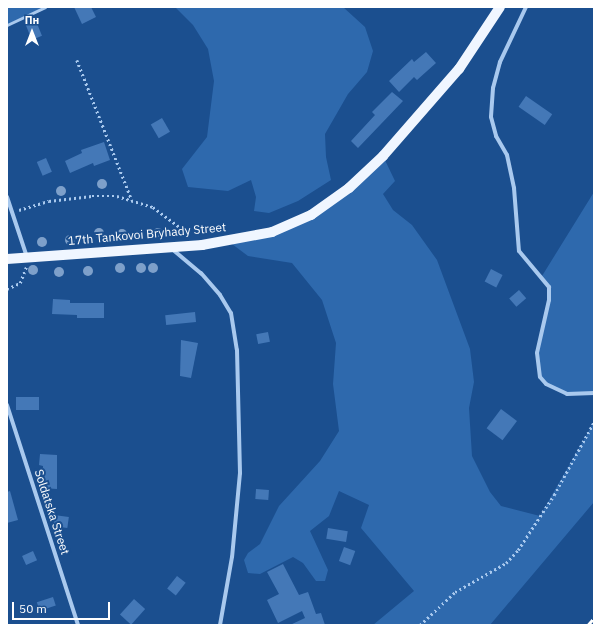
<!DOCTYPE html>
<html>
<head>
<meta charset="utf-8">
<style>
	body { margin:0 }
	#map { position:relative; width:601px; height:632px; overflow:hidden; background:#1b4f8f; font-family:"IBM Plex Sans",sans-serif }
	div>[style] { position:absolute }
	.green>* { inset:0; background:#2e69ad }
	.building>* { inset:0; background:#4478b7; transform-origin:0 0 }
	.path>* { height:2.5px; margin-top:-1.25px; transform-origin:0; background:repeating-linear-gradient(90deg,#a9c9ee 0 2px,transparent 0 5px) }
	.lane>* { height:3px; margin:-1.5px; padding:0 1.5px; transform-origin:1.5px; border-radius:1.5px; background:#a9c9ee }
	.street>* { height:4px; margin:-2px; padding:0 2px; transform-origin:2px; border-radius:2px; background:#a9c9ee }
	.primary>* { height:10px; margin:-5px; padding:0 5px; transform-origin:5px; border-radius:5px; background:#f0f6ff }
	.rail>* { height:3px; margin-top:-1.5px; transform-origin:0; background:repeating-linear-gradient(90deg,#fff 0 7px,transparent 0 10px) }
	.trees>* { width:10px; height:10px; margin:-5px; border-radius:50%; background:#7ea0ca }
	span { translate:-50% -50%; white-space:nowrap; text-align:center; line-height:1.15; -webkit-text-stroke:4px #1b4f8f; paint-order:stroke }
	.street-label { font-size:12px; color:#fff }
	.frame { position:absolute; inset:0; border:8px solid #fff; pointer-events:none }
	.north { position:absolute; left:12px; top:12px; width:40px; height:40px; -webkit-text-stroke:3px #1b4f8f; paint-order:stroke; rotate:0deg; font-size:11px; font-weight:700; line-height:16px; text-align:center; color:#fff }
	.north::after { content:''; display:block; margin:auto; width:14px; height:18px; background:#fff; clip-path:polygon(50% 0,100% 100%,50% 72%,0 100%) }
	.scale { position:absolute; left:12px; top:602px; width:98px; height:18px; box-sizing:border-box; border:2px solid #fff; border-top:0; padding-left:5px; font-size:12px; line-height:14px; white-space:nowrap; color:#fff; -webkit-text-stroke:3px #1b4f8f; paint-order:stroke }
</style>
</head>
<body>
<div id="map">
	<div class="green">
		<div style="clip-path:polygon(7px 7px,45px 7px,7px 25px)"></div>
		<div style="clip-path:polygon(175px 7px,343px 7px,365px 27px,373px 51px,367px 72px,348px 94px,325px 134px,326px 157px,331px 180px,298px 201px,269px 213px,254px 211px,256px 197px,251px 180px,228px 191px,188px 187px,182px 169px,207px 137px,214px 81px,208px 49px,193px 25px)"></div>
		<div style="clip-path:polygon(383px 156px,395px 181px,383px 194px,393px 210px,412px 225px,437px 260px,470px 349px,474px 382px,469px 408px,472px 456px,490px 492px,501px 506px,540px 516px,594px 422px,594px 502px,490px 625px,373px 625px,414px 591px,361px 528px,369px 505px,339px 491px,329px 516px,310px 531px,328px 570px,325px 581px,316px 581px,303px 563px,293px 557px,260px 574px,248px 573px,244px 560px,248px 553px,260px 544px,279px 506px,320px 461px,339px 431px,333px 384px,336px 343px,322px 300px,292px 263px,248px 256px,228px 241px,311px 215px)"></div>
		<div style="clip-path:polygon(594px 192px,594px 393px,576px 395px,556px 390px,540px 377px,537px 353px,549px 300px,549px 287px,542px 276px)"></div>
	</div>
	<div class="building">
		<div style="clip-path:polygon(74px 7px,91px 7px,96px 17px,82px 24px)"></div>
		<div style="left:36px;top:21px;width:16px;height:11px;rotate:68deg"></div>
		<div style="clip-path:polygon(426px 52px,436px 63px,417px 80px,414px 77px,399px 92px,389px 81px,412px 59px,414px 62px)"></div>
		<div style="clip-path:polygon(392px 92px,403px 101px,358px 148px,351px 141px,375px 115px,372px 112px)"></div>
		<div style="left:526px;top:96px;width:32px;height:13px;rotate:35deg"></div>
		<div style="left:162px;top:118px;width:16px;height:13px;rotate:60deg"></div>
		<div style="clip-path:polygon(104px 142px,110px 160px,94px 166px,93px 163px,70px 173px,65px 161px,82px 153px,81px 150px)"></div>
		<div style="left:46px;top:158px;width:15px;height:10px;rotate:67deg"></div>
		<div style="left:491px;top:269px;width:13px;height:14px;rotate:27deg"></div>
		<div style="left:519px;top:290px;width:11px;height:13px;rotate:49deg"></div>
		<div style="clip-path:polygon(53px 299px,70px 300px,70px 303px,104px 303px,104px 318px,77px 318px,77px 315px,52px 314px)"></div>
		<div style="left:195px;top:312px;width:10px;height:30px;rotate:84deg"></div>
		<div style="left:268px;top:332px;width:10px;height:12px;rotate:79deg"></div>
		<div style="clip-path:polygon(181px 340px,198px 343px,191px 378px,180px 376px)"></div>
		<div style="left:16px;top:397px;width:23px;height:13px"></div>
		<div style="left:501px;top:409px;width:20px;height:24px;rotate:37deg"></div>
		<div style="clip-path:polygon(40px 454px,57px 455px,57px 489px,42px 488px,43px 466px,39px 465px)"></div>
		<div style="left:256px;top:489px;width:13px;height:10px;rotate:4deg"></div>
		<div style="clip-path:polygon(10px 491px,18px 520px,7px 523px,7px 492px)"></div>
		<div style="left:54px;top:515px;width:15px;height:11px;rotate:8deg"></div>
		<div style="left:328px;top:528px;width:20px;height:11px;rotate:9deg"></div>
		<div style="left:344px;top:547px;width:12px;height:15px;rotate:20deg"></div>
		<div style="left:33px;top:551px;width:10px;height:12px;rotate:66deg"></div>
		<div style="clip-path:polygon(283px 564px,299px 595px,308px 592px,316px 614px,321px 613px,325px 625px,290px 625px,305px 618px,302px 611px,278px 623px,267px 600px,279px 594px,267px 572px)"></div>
		<div style="left:177px;top:576px;width:11px;height:16px;rotate:38deg"></div>
		<div style="left:53px;top:597px;width:9px;height:17px;rotate:72deg"></div>
		<div style="left:134px;top:599px;width:15px;height:21px;rotate:42deg"></div>
	</div>
	<div class="path">
		<div style="left:77px;top:60px;width:150px;rotate:68.6deg"></div>
		<div style="left:19px;top:210px;width:31px;rotate:-17deg"></div>
		<div style="left:49px;top:201px;width:43px;rotate:-6.6deg"></div>
		<div style="left:92px;top:196px;width:25px"></div>
		<div style="left:117px;top:196px;width:38px;rotate:17deg"></div>
		<div style="left:153px;top:207px;width:45px;rotate:36.9deg"></div>
		<div style="left:7px;top:289px;width:14px;rotate:-25deg"></div>
		<div style="left:20px;top:283px;width:17px;rotate:-69deg"></div>
		<div style="left:420px;top:625px;width:48px;rotate:-43.3deg"></div>
		<div style="left:455px;top:592px;width:59px;rotate:-29.6deg"></div>
		<div style="left:506px;top:563px;width:18px;rotate:-47deg"></div>
		<div style="left:518px;top:550px;width:66px;rotate:-56.8deg"></div>
		<div style="left:554px;top:495px;width:83px;rotate:-61.3deg"></div>
	</div>
	<div class="lane">
		<div style="left:7px;top:25px;width:42px;rotate:-25.3deg"></div>
	</div>
	<div class="street">
		<div style="left:526px;top:7px;width:61px;rotate:115.3deg"></div>
		<div style="left:500px;top:62px;width:27px;rotate:105deg"></div>
		<div style="left:493px;top:88px;width:29px;rotate:94deg"></div>
		<div style="left:491px;top:117px;width:20px;rotate:75deg"></div>
		<div style="left:496px;top:136px;width:22px;rotate:60deg"></div>
		<div style="left:507px;top:155px;width:34px;rotate:78deg"></div>
		<div style="left:514px;top:188px;width:63px;rotate:85.5deg"></div>
		<div style="left:519px;top:251px;width:47px;rotate:50.2deg"></div>
		<div style="left:549px;top:287px;width:13px;rotate:90deg"></div>
		<div style="left:549px;top:300px;width:54px;rotate:102.8deg"></div>
		<div style="left:537px;top:353px;width:24px;rotate:83deg"></div>
		<div style="left:540px;top:377px;width:9px;rotate:49deg"></div>
		<div style="left:546px;top:384px;width:23px;rotate:25deg"></div>
		<div style="left:567px;top:394px;width:27px;rotate:-2deg"></div>
		<div style="left:7px;top:197px;width:63px;rotate:71.6deg"></div>
		<div style="left:172px;top:249px;width:38px;rotate:40deg"></div>
		<div style="left:201px;top:273px;width:29px;rotate:49deg"></div>
		<div style="left:220px;top:295px;width:21px;rotate:59deg"></div>
		<div style="left:231px;top:313px;width:37px;rotate:81deg"></div>
		<div style="left:237px;top:350px;width:123px;rotate:88.6deg"></div>
		<div style="left:240px;top:473px;width:84px;rotate:95.4deg"></div>
		<div style="left:232px;top:557px;width:69px;rotate:100deg"></div>
		<div style="left:7px;top:405px;width:231px;rotate:72.1deg"></div>
	</div>
	<div class="primary">
		<div style="left:7px;top:259px;width:196px;rotate:-4.1deg"></div>
		<div style="left:202px;top:245px;width:71px;rotate:-10.5deg"></div>
		<div style="left:272px;top:232px;width:43px;rotate:-23.6deg"></div>
		<div style="left:311px;top:215px;width:47px;rotate:-35.4deg"></div>
		<div style="left:349px;top:188px;width:47px;rotate:-43.3deg"></div>
		<div style="left:383px;top:156px;width:116px;rotate:-48.9deg"></div>
		<div style="left:459px;top:69px;width:74px;rotate:-56.5deg"></div>
	</div>
	<div class="rail">
		<div style="left:588px;top:625px;width:9px;rotate:-49deg"></div>
	</div>
	<div class="trees">
		<div style="left:102px;top:184px"></div>
		<div style="left:61px;top:191px"></div>
		<div style="left:99px;top:233px"></div>
		<div style="left:158px;top:233px"></div>
		<div style="left:122px;top:234px"></div>
		<div style="left:70px;top:240px"></div>
		<div style="left:42px;top:242px"></div>
		<div style="left:120px;top:268px"></div>
		<div style="left:141px;top:268px"></div>
		<div style="left:153px;top:268px"></div>
		<div style="left:33px;top:270px"></div>
		<div style="left:88px;top:271px"></div>
		<div style="left:59px;top:272px"></div>
	</div>
	<div class="street-label">
		<span style="left:147px;top:234px;rotate:-5deg">17th Tankovoi Bryhady Street</span>
		<span style="left:52px;top:512px;rotate:72deg">Soldatska Street</span>
	</div>
	<div class="frame"></div>
	<div class="north">Пн</div>
	<div class="scale">50 m</div>
</div>
</body>
</html>
